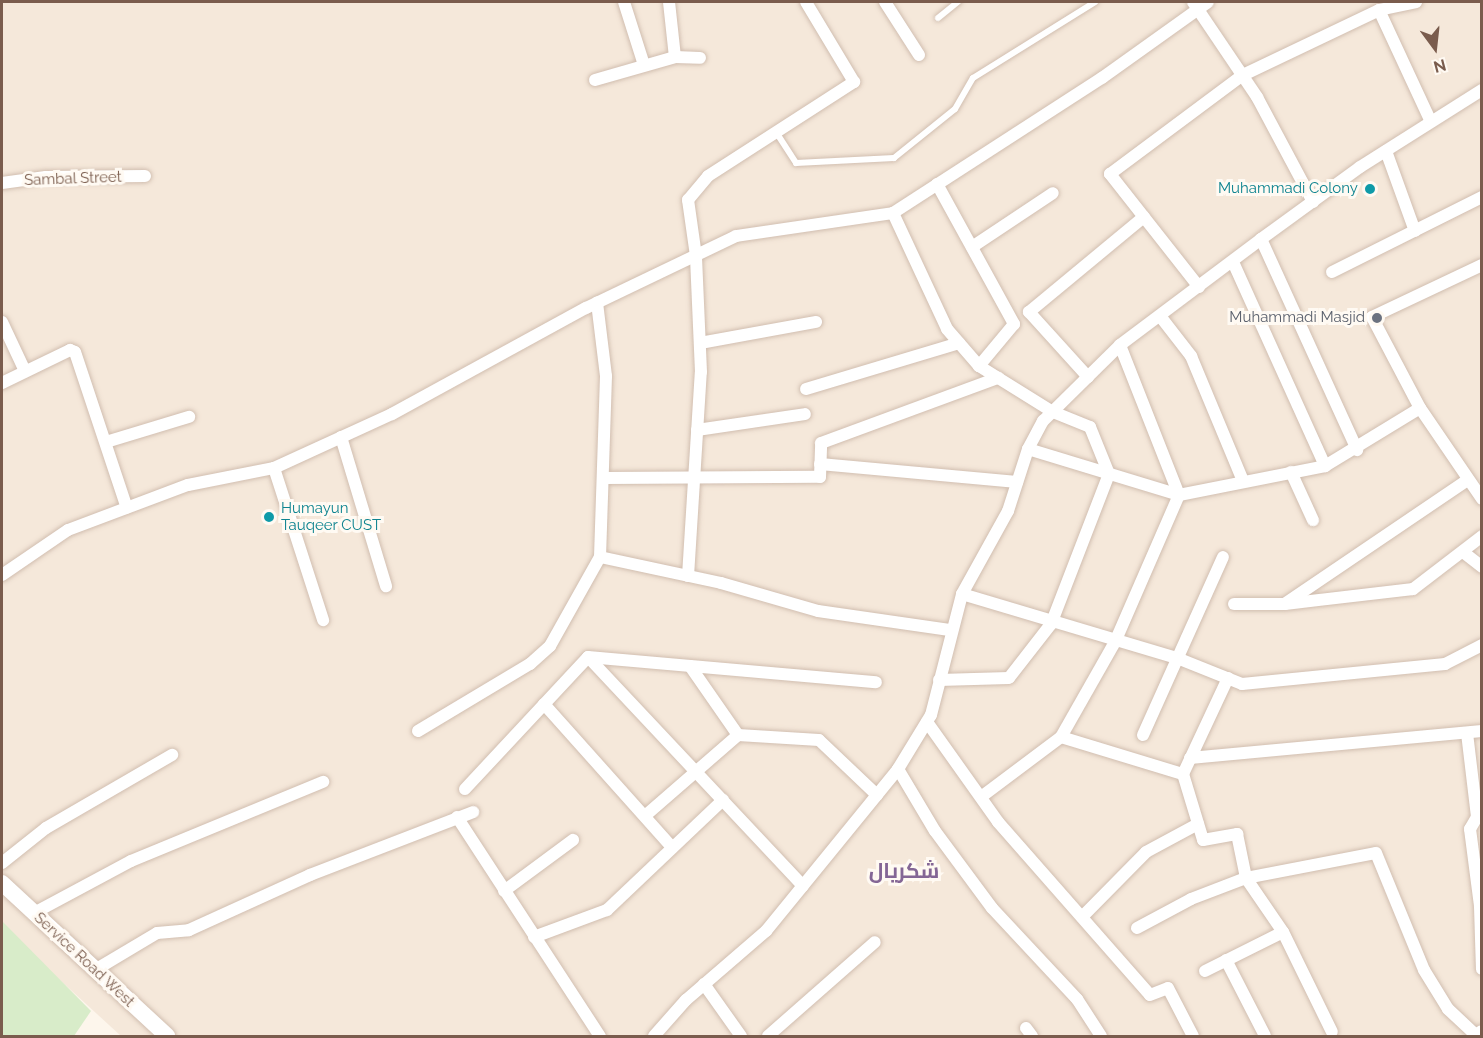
<!DOCTYPE html>
<html>
<head>
<meta charset="utf-8">
<style>
	body { margin:0 }
	#map { position:relative; width:1483px; height:1038px; overflow:hidden; background:#fdf6ec; font-family:Raleway,Cairo,sans-serif }
	div>[style] { position:absolute }
	.residential>* { inset:0; background:#f5e8da }
	.green>* { inset:0; background:#d8ecc9 }
	.roads { filter:drop-shadow(0 0 2px #d1beb0) drop-shadow(0 0 2px #d1beb0) }
	.lane>* { height:6px; margin:-3px; padding:0 3px; transform-origin:3px; border-radius:3px; background:#fff }
	.street>* { height:12px; margin:-6px; padding:0 6px; transform-origin:6px; border-radius:6px; background:#fff }
	.secondary>* { height:16px; margin:-8px; padding:0 8px; transform-origin:8px; border-radius:8px; background:#fff }
	.dots>* { width:16px; height:16px; translate:-50% -50%; box-sizing:border-box; border:3px solid #fffaf3; border-radius:50% }
	span { translate:-50% -50%; white-space:nowrap; text-align:center; line-height:1.15; -webkit-text-stroke:6px #fffaf3; paint-order:stroke }
	.street-label { font-size:15px; color:#7a5c4d }
	.culture-label { font-size:15px; color:#0d838f }
	.right { translate:-100% -50%; text-align:right }
	.left { translate:0 -50%; text-align:left }
	.worship-label { font-size:15px; color:#5b616d }
	.district-label { font-size:21px; color:#846695; font-weight:700 }
	.frame { position:absolute; inset:0; border:3px solid #7a5c4d; pointer-events:none }
	.north { position:absolute; left:1405px; top:18px; width:60px; height:60px; -webkit-text-stroke:4px #fffaf3; paint-order:stroke; rotate:165deg; font-size:16px; font-weight:700; line-height:24px; text-align:center; color:#7a5c4d }
	.north::after { content:''; display:block; margin:auto; width:21px; height:27px; background:#7a5c4d; clip-path:polygon(50% 0,100% 100%,50% 72%,0 100%) }
</style>
</head>
<body>
<div id="map">
	<div class="residential">
		<div style="clip-path:polygon(2px 2px,1481px 2px,1481px 1036px,121px 1036px,2px 927px)"></div>
	</div>
	<div class="green">
		<div style="clip-path:polygon(2px 921px,91px 1011px,74px 1036px,2px 1036px)"></div>
	</div>
	<div class="roads">
		<div class="lane">
			<div style="left:938px;top:18px;width:26px;rotate:-39deg"></div>
			<div style="left:776px;top:132px;width:37px;rotate:57deg"></div>
			<div style="left:796px;top:163px;width:98px;rotate:-2.9deg"></div>
			<div style="left:894px;top:158px;width:78px;rotate:-38.8deg"></div>
			<div style="left:955px;top:109px;width:36px;rotate:-60deg"></div>
			<div style="left:973px;top:78px;width:144px;rotate:-31.9deg"></div>
		</div>
		<div class="street">
			<div style="left:624px;top:2px;width:66px;rotate:72.4deg"></div>
			<div style="left:669px;top:2px;width:55px;rotate:83.8deg"></div>
			<div style="left:885px;top:2px;width:63px;rotate:57.3deg"></div>
			<div style="left:1193px;top:2px;width:115px;rotate:56deg"></div>
			<div style="left:1257px;top:97px;width:119px;rotate:61.9deg"></div>
			<div style="left:1379px;top:10px;width:123px;rotate:65.1deg"></div>
			<div style="left:595px;top:80px;width:83px;rotate:-16deg"></div>
			<div style="left:675px;top:57px;width:25px;rotate:2deg"></div>
			<div style="left:1386px;top:151px;width:85px;rotate:70.1deg"></div>
			<div style="left:2px;top:183px;width:44px;rotate:-7.8deg"></div>
			<div style="left:46px;top:177px;width:99px;rotate:-0.6deg"></div>
			<div style="left:937px;top:184px;width:160px;rotate:61.2deg"></div>
			<div style="left:1014px;top:324px;width:55px;rotate:129.8deg"></div>
			<div style="left:893px;top:213px;width:128px;rotate:65deg"></div>
			<div style="left:947px;top:329px;width:49px;rotate:49.1deg"></div>
			<div style="left:979px;top:366px;width:87px;rotate:31.9deg"></div>
			<div style="left:1053px;top:412px;width:40px;rotate:22deg"></div>
			<div style="left:1090px;top:427px;width:51px;rotate:68deg"></div>
			<div style="left:1109px;top:474px;width:161px;rotate:111.1deg"></div>
			<div style="left:1051px;top:624px;width:68px;rotate:127.9deg"></div>
			<div style="left:1009px;top:678px;width:70px;rotate:178.4deg"></div>
			<div style="left:1261px;top:239px;width:232px;rotate:65.5deg"></div>
			<div style="left:972px;top:247px;width:97px;rotate:-33.7deg"></div>
			<div style="left:1233px;top:262px;width:224px;rotate:65.7deg"></div>
			<div style="left:1325px;top:466px;width:111px;rotate:-31.4deg"></div>
			<div style="left:1482px;top:265px;width:122px;rotate:154.7deg"></div>
			<div style="left:1372px;top:317px;width:103px;rotate:62.2deg"></div>
			<div style="left:1420px;top:408px;width:110px;rotate:55.7deg"></div>
			<div style="left:1332px;top:272px;width:168px;rotate:-26.6deg"></div>
			<div style="left:1199px;top:287px;width:144px;rotate:-128.2deg"></div>
			<div style="left:1110px;top:174px;width:166px;rotate:-36.7deg"></div>
			<div style="left:1243px;top:75px;width:151px;rotate:-25.5deg"></div>
			<div style="left:1379px;top:10px;width:38px;rotate:-12deg"></div>
			<div style="left:1160px;top:316px;width:51px;rotate:52.2deg"></div>
			<div style="left:1191px;top:356px;width:135px;rotate:67.4deg"></div>
			<div style="left:2px;top:322px;width:54px;rotate:64.9deg"></div>
			<div style="left:700px;top:343px;width:118px;rotate:-10.3deg"></div>
			<div style="left:1088px;top:377px;width:88px;rotate:-132.2deg"></div>
			<div style="left:1029px;top:312px;width:149px;rotate:-39.6deg"></div>
			<div style="left:2px;top:383px;width:76px;rotate:-25.9deg"></div>
			<div style="left:70px;top:350px;width:5px;rotate:22deg"></div>
			<div style="left:75px;top:352px;width:164px;rotate:71.6deg"></div>
			<div style="left:806px;top:389px;width:160px;rotate:-16.7deg"></div>
			<div style="left:697px;top:430px;width:109px;rotate:-8.4deg"></div>
			<div style="left:341px;top:437px;width:156px;rotate:73.2deg"></div>
			<div style="left:106px;top:442px;width:87px;rotate:-16.8deg"></div>
			<div style="left:1028px;top:449px;width:158px;rotate:16.9deg"></div>
			<div style="left:1179px;top:495px;width:149px;rotate:-11.2deg"></div>
			<div style="left:820px;top:464px;width:198px;rotate:5.2deg"></div>
			<div style="left:274px;top:468px;width:160px;rotate:72.1deg"></div>
			<div style="left:1291px;top:472px;width:53px;rotate:65.4deg"></div>
			<div style="left:604px;top:478px;width:216px;rotate:-0.3deg"></div>
			<div style="left:820px;top:477px;width:34px;rotate:-88deg"></div>
			<div style="left:821px;top:443px;width:189px;rotate:-20.2deg"></div>
			<div style="left:1463px;top:552px;width:24px;rotate:38deg"></div>
			<div style="left:600px;top:557px;width:124px;rotate:12.1deg"></div>
			<div style="left:721px;top:583px;width:101px;rotate:16.1deg"></div>
			<div style="left:818px;top:611px;width:133px;rotate:8.2deg"></div>
			<div style="left:2px;top:575px;width:80px;rotate:-34.3deg"></div>
			<div style="left:68px;top:530px;width:128px;rotate:-20.6deg"></div>
			<div style="left:188px;top:485px;width:88px;rotate:-11.2deg"></div>
			<div style="left:274px;top:468px;width:130px;rotate:-24.6deg"></div>
			<div style="left:392px;top:414px;width:221px;rotate:-28.7deg"></div>
			<div style="left:586px;top:308px;width:166px;rotate:-25.6deg"></div>
			<div style="left:736px;top:236px;width:159px;rotate:-8.3deg"></div>
			<div style="left:893px;top:213px;width:249px;rotate:-32.9deg"></div>
			<div style="left:1102px;top:78px;width:130px;rotate:-35.6deg"></div>
			<div style="left:688px;top:576px;width:204px;rotate:-86.4deg"></div>
			<div style="left:701px;top:372px;width:116px;rotate:-92.5deg"></div>
			<div style="left:696px;top:256px;width:57px;rotate:-98.1deg"></div>
			<div style="left:688px;top:200px;width:31px;rotate:-50deg"></div>
			<div style="left:708px;top:176px;width:174px;rotate:-32.8deg"></div>
			<div style="left:854px;top:82px;width:93px;rotate:-121deg"></div>
			<div style="left:962px;top:594px;width:224px;rotate:16.6deg"></div>
			<div style="left:1177px;top:658px;width:70px;rotate:21.8deg"></div>
			<div style="left:1242px;top:684px;width:204px;rotate:-5.6deg"></div>
			<div style="left:1445px;top:664px;width:42px;rotate:-27.2deg"></div>
			<div style="left:1286px;top:603px;width:217px;rotate:-34.1deg"></div>
			<div style="left:1234px;top:604px;width:51px"></div>
			<div style="left:1285px;top:604px;width:129px;rotate:-6.7deg"></div>
			<div style="left:1413px;top:589px;width:87px;rotate:-37.5deg"></div>
			<div style="left:588px;top:657px;width:314px;rotate:46.8deg"></div>
			<div style="left:588px;top:657px;width:289px;rotate:5deg"></div>
			<div style="left:690px;top:666px;width:84px;rotate:55.2deg"></div>
			<div style="left:1228px;top:678px;width:106px;rotate:115.1deg"></div>
			<div style="left:1183px;top:774px;width:69px;rotate:73.1deg"></div>
			<div style="left:1203px;top:840px;width:35px;rotate:-10deg"></div>
			<div style="left:1237px;top:834px;width:45px;rotate:78.4deg"></div>
			<div style="left:1246px;top:878px;width:65px;rotate:55.6deg"></div>
			<div style="left:1283px;top:932px;width:111px;rotate:63.9deg"></div>
			<div style="left:544px;top:704px;width:191px;rotate:48.2deg"></div>
			<div style="left:927px;top:722px;width:123px;rotate:54.6deg"></div>
			<div style="left:998px;top:822px;width:230px;rotate:48.7deg"></div>
			<div style="left:1150px;top:995px;width:19px;rotate:-21deg"></div>
			<div style="left:1168px;top:988px;width:54px;rotate:62.5deg"></div>
			<div style="left:418px;top:731px;width:131px;rotate:-30.9deg"></div>
			<div style="left:530px;top:664px;width:27px;rotate:-42deg"></div>
			<div style="left:550px;top:646px;width:102px;rotate:-60.7deg"></div>
			<div style="left:600px;top:557px;width:181px;rotate:-88.1deg"></div>
			<div style="left:606px;top:376px;width:74px;rotate:-97deg"></div>
			<div style="left:1467px;top:733px;width:85px;rotate:83.2deg"></div>
			<div style="left:1477px;top:817px;width:14px;rotate:120deg"></div>
			<div style="left:1470px;top:829px;width:78px;rotate:82.6deg"></div>
			<div style="left:1480px;top:906px;width:63px;rotate:88.2deg"></div>
			<div style="left:1143px;top:735px;width:195px;rotate:-65.8deg"></div>
			<div style="left:1061px;top:737px;width:127px;rotate:16.9deg"></div>
			<div style="left:1190px;top:758px;width:293px;rotate:-5.3deg"></div>
			<div style="left:898px;top:769px;width:72px;rotate:59.2deg"></div>
			<div style="left:935px;top:831px;width:96px;rotate:53.5deg"></div>
			<div style="left:992px;top:908px;width:125px;rotate:47deg"></div>
			<div style="left:1077px;top:999px;width:44px;rotate:57deg"></div>
			<div style="left:465px;top:789px;width:180px;rotate:-47deg"></div>
			<div style="left:981px;top:797px;width:100px;rotate:-36.9deg"></div>
			<div style="left:1061px;top:737px;width:109px;rotate:-60.4deg"></div>
			<div style="left:1115px;top:642px;width:160px;rotate:-66.5deg"></div>
			<div style="left:1179px;top:495px;width:161px;rotate:-111.5deg"></div>
			<div style="left:646px;top:815px;width:122px;rotate:-41deg"></div>
			<div style="left:738px;top:735px;width:81px;rotate:3.5deg"></div>
			<div style="left:819px;top:740px;width:80px;rotate:43.5deg"></div>
			<div style="left:457px;top:817px;width:262px;rotate:56.9deg"></div>
			<div style="left:2px;top:863px;width:56px;rotate:-38.5deg"></div>
			<div style="left:46px;top:828px;width:146px;rotate:-30.1deg"></div>
			<div style="left:504px;top:891px;width:86px;rotate:-36.5deg"></div>
			<div style="left:34px;top:913px;width:110px;rotate:-28.2deg"></div>
			<div style="left:131px;top:861px;width:208px;rotate:-22.4deg"></div>
			<div style="left:1082px;top:917px;width:91px;rotate:-45.4deg"></div>
			<div style="left:1146px;top:852px;width:59px;rotate:-28.3deg"></div>
			<div style="left:1137px;top:928px;width:61px;rotate:-28.2deg"></div>
			<div style="left:1191px;top:899px;width:59px;rotate:-20.9deg"></div>
			<div style="left:1246px;top:878px;width:132px;rotate:-10.9deg"></div>
			<div style="left:1376px;top:853px;width:126px;rotate:67.7deg"></div>
			<div style="left:1424px;top:970px;width:46px;rotate:58.4deg"></div>
			<div style="left:1448px;top:1009px;width:40px;rotate:43deg"></div>
			<div style="left:534px;top:937px;width:78px;rotate:-20.3deg"></div>
			<div style="left:607px;top:910px;width:160px;rotate:-43.5deg"></div>
			<div style="left:1226px;top:960px;width:85px;rotate:62.8deg"></div>
			<div style="left:95px;top:970px;width:72px;rotate:-30.8deg"></div>
			<div style="left:157px;top:933px;width:32px;rotate:-5deg"></div>
			<div style="left:189px;top:930px;width:133px;rotate:-24.4deg"></div>
			<div style="left:310px;top:875px;width:175px;rotate:-21.1deg"></div>
			<div style="left:1205px;top:971px;width:87px;rotate:-26.6deg"></div>
			<div style="left:704px;top:984px;width:64px;rotate:54.6deg"></div>
			<div style="left:1026px;top:1028px;width:10px;rotate:53deg"></div>
			<div style="left:654px;top:1036px;width:48px;rotate:-48.4deg"></div>
			<div style="left:686px;top:1000px;width:106px;rotate:-40.8deg"></div>
			<div style="left:766px;top:931px;width:209px;rotate:-50.8deg"></div>
			<div style="left:898px;top:769px;width:63px;rotate:-58.6deg"></div>
			<div style="left:931px;top:715px;width:125px;rotate:-75.6deg"></div>
			<div style="left:962px;top:594px;width:95px;rotate:-61deg"></div>
			<div style="left:1008px;top:511px;width:65px;rotate:-72.1deg"></div>
			<div style="left:1028px;top:449px;width:32px;rotate:-62deg"></div>
			<div style="left:1043px;top:421px;width:108px;rotate:-44.6deg"></div>
			<div style="left:1120px;top:345px;width:176px;rotate:-36.9deg"></div>
			<div style="left:1261px;top:239px;width:122px;rotate:-36deg"></div>
			<div style="left:1360px;top:167px;width:144px;rotate:-32.3deg"></div>
			<div style="left:768px;top:1036px;width:142px;rotate:-41.3deg"></div>
		</div>
		<div class="secondary">
			<div style="left:2px;top:883px;width:225px;rotate:42.8deg"></div>
			<div style="left:1479px;top:1036px;width:4px;rotate:-45deg"></div>
		</div>
	</div>
	<div class="dots">
		<div style="left:1370px;top:189px;background:#0f9aa8"></div>
		<div style="left:1377px;top:318px;background:#6b7280"></div>
		<div style="left:269px;top:517px;background:#0f9aa8"></div>
	</div>
	<div class="street-label">
		<span style="left:73px;top:179px;rotate:-2deg">Sambal Street</span>
		<span style="left:84px;top:960px;rotate:43deg">Service Road West</span>
	</div>
	<div class="culture-label">
		<span class="right" style="left:1358px;top:189px">Muhammadi Colony</span>
		<span class="left" style="left:281px;top:517px">Humayun<br>Tauqeer CUST</span>
	</div>
	<div class="worship-label">
		<span class="right" style="left:1365px;top:318px">Muhammadi Masjid</span>
	</div>
	<div class="district-label">
		<span style="left:904px;top:871px">شکریال</span>
	</div>
	<div class="frame"></div>
	<div class="north">N</div>
</div>
</body>
</html>
